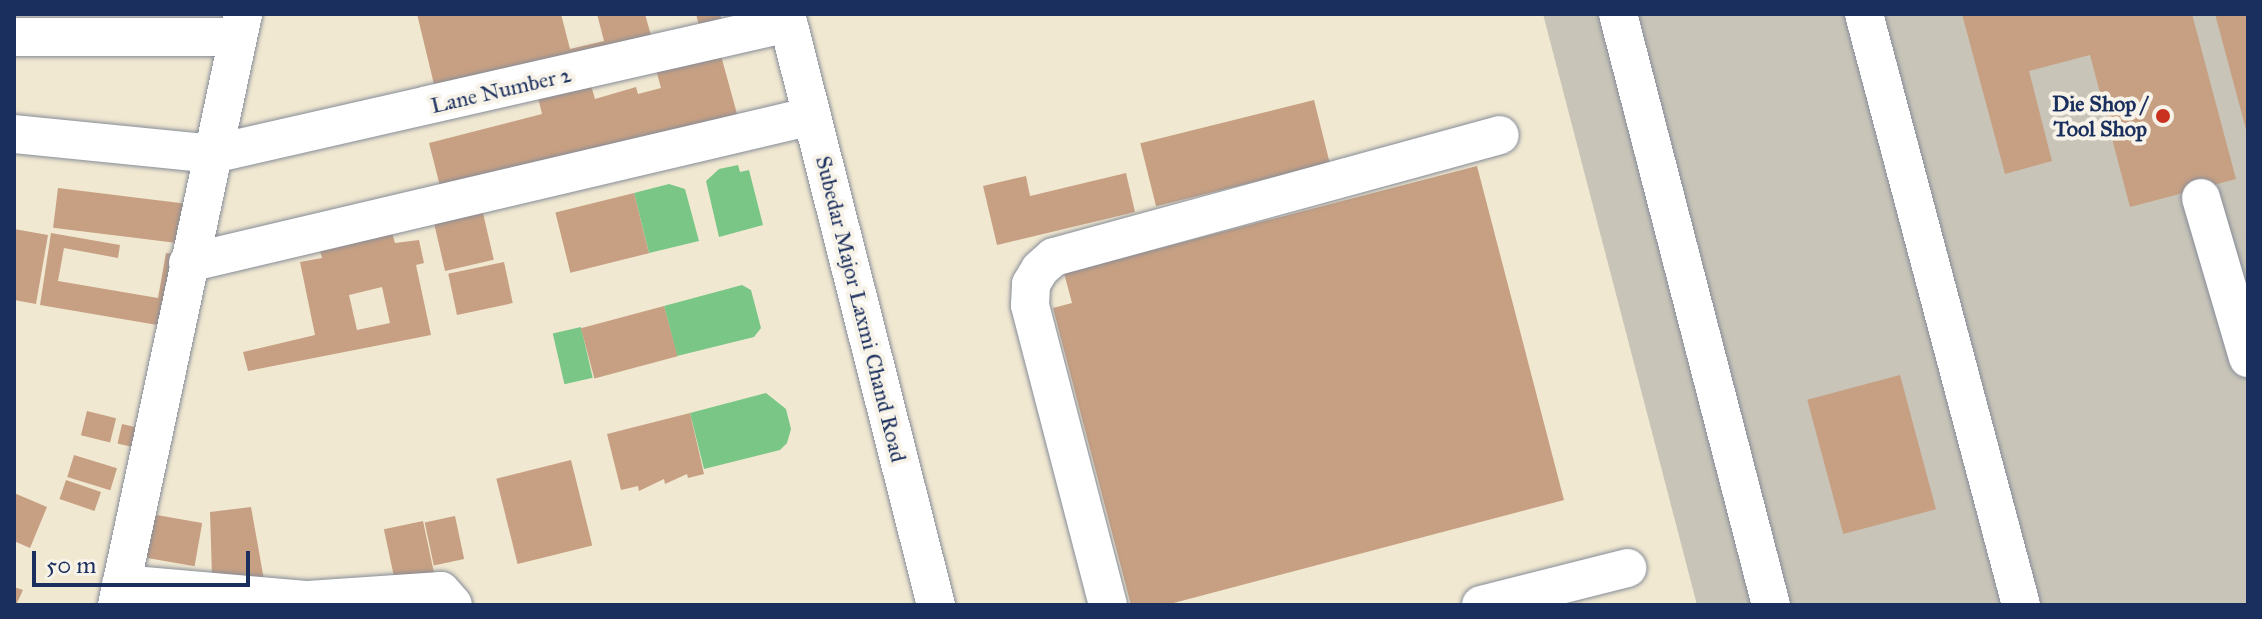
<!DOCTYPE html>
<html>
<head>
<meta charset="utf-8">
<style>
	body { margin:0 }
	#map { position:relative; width:2262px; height:619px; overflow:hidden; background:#f1e8d1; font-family:"IM FELL Great Primer",serif }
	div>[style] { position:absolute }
	.industrial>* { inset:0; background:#c8c4b8 }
	.green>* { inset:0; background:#79c686; transform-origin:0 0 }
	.building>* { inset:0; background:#c7a083; transform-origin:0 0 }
	.roads { filter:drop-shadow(0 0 2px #868c98) drop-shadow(0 0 2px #868c98) }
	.minor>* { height:38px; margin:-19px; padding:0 19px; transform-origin:19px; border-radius:19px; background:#fff }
	.dots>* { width:22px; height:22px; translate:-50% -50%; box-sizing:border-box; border:4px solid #f7f3e8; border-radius:50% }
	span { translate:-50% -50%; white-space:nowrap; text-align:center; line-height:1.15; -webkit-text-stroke:8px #f7f3e8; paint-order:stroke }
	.street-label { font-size:22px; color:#1b2f5e }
	.poi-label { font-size:22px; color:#1b2f5e; font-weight:700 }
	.right { translate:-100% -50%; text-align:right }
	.frame { position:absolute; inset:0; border:16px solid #1b2f5e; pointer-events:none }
	.scale { position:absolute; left:32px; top:551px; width:218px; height:36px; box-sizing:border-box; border:4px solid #1b2f5e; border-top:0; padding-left:10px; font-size:24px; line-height:28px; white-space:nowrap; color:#1b2f5e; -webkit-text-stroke:6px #f7f3e8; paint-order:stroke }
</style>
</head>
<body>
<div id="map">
	<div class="industrial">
		<div style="clip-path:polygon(1543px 14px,2248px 14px,2248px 605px,1697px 605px)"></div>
	</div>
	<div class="green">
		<div style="clip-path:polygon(738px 165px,740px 172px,749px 170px,763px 225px,719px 237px,706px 181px,719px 169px)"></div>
		<div style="clip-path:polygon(669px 184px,685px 189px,699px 241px,649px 253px,634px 193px)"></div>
		<div style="clip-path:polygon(742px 285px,751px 290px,761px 328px,754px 337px,677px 356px,664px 306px)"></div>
		<div style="left:581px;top:327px;width:52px;height:29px;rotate:77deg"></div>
		<div style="clip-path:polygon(766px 393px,786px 409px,791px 429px,787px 443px,780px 450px,704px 469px,690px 413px)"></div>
	</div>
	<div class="building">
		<div style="clip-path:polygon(417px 14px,561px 14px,570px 49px,604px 41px,597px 14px,645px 14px,654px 46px,438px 101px)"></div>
		<div style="clip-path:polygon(696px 14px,720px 14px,723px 27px,701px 33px)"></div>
		<div style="clip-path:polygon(1962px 14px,2192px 14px,2236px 179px,2130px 207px,2090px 55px,2029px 71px,2052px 161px,2005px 174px)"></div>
		<div style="clip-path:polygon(2215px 14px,2248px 14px,2248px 132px,2247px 133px)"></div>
		<div style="clip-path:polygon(720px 52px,739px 121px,442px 194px,429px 143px,542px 114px,537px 93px,589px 79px,595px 99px,636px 87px,638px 94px,661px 88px,656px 70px)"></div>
		<div style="left:1314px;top:100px;width:65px;height:179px;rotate:76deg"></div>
		<div style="clip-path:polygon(1477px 166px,1564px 500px,1166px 605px,1131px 605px,1053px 308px,1072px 303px,1064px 273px)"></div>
		<div style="clip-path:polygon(1126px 173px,1135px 212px,997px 245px,983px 186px,1026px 176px,1030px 196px)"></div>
		<div style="left:58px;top:188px;width:133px;height:40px;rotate:7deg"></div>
		<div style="left:634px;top:193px;width:62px;height:81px;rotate:76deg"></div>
		<div style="left:483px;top:213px;width:48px;height:50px;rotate:77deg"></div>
		<div style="clip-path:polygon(14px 229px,48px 235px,36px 304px,14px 300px)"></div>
		<div style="clip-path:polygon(evenodd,391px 229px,395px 243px,419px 240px,424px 263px,416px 265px,431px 335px,248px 371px,243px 352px,315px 335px,300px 262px,322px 258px,319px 247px,391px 229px,382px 287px,390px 323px,357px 330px,349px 295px,382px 287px)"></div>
		<div style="clip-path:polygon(51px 233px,120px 245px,118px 258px,64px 248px,58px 281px,158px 298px,166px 253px,181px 255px,169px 327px,40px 305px)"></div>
		<div style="left:504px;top:262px;width:42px;height:57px;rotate:78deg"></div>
		<div style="left:664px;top:306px;width:52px;height:86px;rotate:75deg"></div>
		<div style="left:1900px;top:375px;width:139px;height:96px;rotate:75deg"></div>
		<div style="left:87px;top:411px;width:30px;height:25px;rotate:14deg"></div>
		<div style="clip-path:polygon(690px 413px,704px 474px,688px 478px,687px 474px,665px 484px,664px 479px,639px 491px,638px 486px,621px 490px,607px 434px)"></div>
		<div style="left:122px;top:424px;width:22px;height:20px;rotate:13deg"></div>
		<div style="left:74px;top:455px;width:45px;height:23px;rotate:17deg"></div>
		<div style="left:571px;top:460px;width:88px;height:77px;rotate:76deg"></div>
		<div style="left:66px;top:480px;width:37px;height:20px;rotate:19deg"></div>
		<div style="clip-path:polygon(14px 493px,47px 507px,30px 548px,14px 541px)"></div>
		<div style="clip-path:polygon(251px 507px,264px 580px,212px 575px,210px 512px)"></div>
		<div style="left:151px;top:514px;width:52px;height:44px;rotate:10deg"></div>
		<div style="left:455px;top:516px;width:44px;height:31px;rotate:78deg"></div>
		<div style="left:423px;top:521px;width:55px;height:40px;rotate:78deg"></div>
		<div style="clip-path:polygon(14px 587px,23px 590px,16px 605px,14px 605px)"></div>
	</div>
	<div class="roads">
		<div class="minor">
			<div style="left:786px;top:14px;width:610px;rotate:75.76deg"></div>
			<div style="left:1618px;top:14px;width:610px;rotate:75.49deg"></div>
			<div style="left:1864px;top:14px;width:611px;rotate:75.12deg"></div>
			<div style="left:14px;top:37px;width:223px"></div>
			<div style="left:14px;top:134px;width:200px;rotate:5.7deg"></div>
			<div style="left:213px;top:154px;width:590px;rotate:-12.83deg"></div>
			<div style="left:2201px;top:198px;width:167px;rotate:73.6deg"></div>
			<div style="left:188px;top:263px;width:641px;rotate:-13.26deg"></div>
			<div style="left:121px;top:584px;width:188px;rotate:4.9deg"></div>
			<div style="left:308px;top:600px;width:133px;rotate:-3.9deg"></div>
			<div style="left:441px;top:591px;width:18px;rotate:49deg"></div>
			<div style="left:117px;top:605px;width:604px;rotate:-77.96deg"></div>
			<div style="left:1108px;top:605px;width:310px;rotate:-104.6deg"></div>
			<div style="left:1030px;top:305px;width:21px;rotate:-87deg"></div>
			<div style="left:1031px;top:284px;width:17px;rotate:-59deg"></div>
			<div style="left:1040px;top:269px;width:18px;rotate:-41deg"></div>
			<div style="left:1054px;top:257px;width:462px;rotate:-15.3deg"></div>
			<div style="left:1481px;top:605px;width:151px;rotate:-14.2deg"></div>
		</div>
	</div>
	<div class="dots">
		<div style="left:2163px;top:116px;background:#c8321e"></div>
	</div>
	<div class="street-label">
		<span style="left:501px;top:90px;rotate:-13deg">Lane Number 2</span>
		<span style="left:861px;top:309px;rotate:76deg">Subedar Major Laxmi Chand Road</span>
	</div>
	<div class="poi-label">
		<span class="right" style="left:2147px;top:116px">Die Shop /<br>Tool Shop</span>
	</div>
	<div class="frame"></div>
	<div class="scale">50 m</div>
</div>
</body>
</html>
